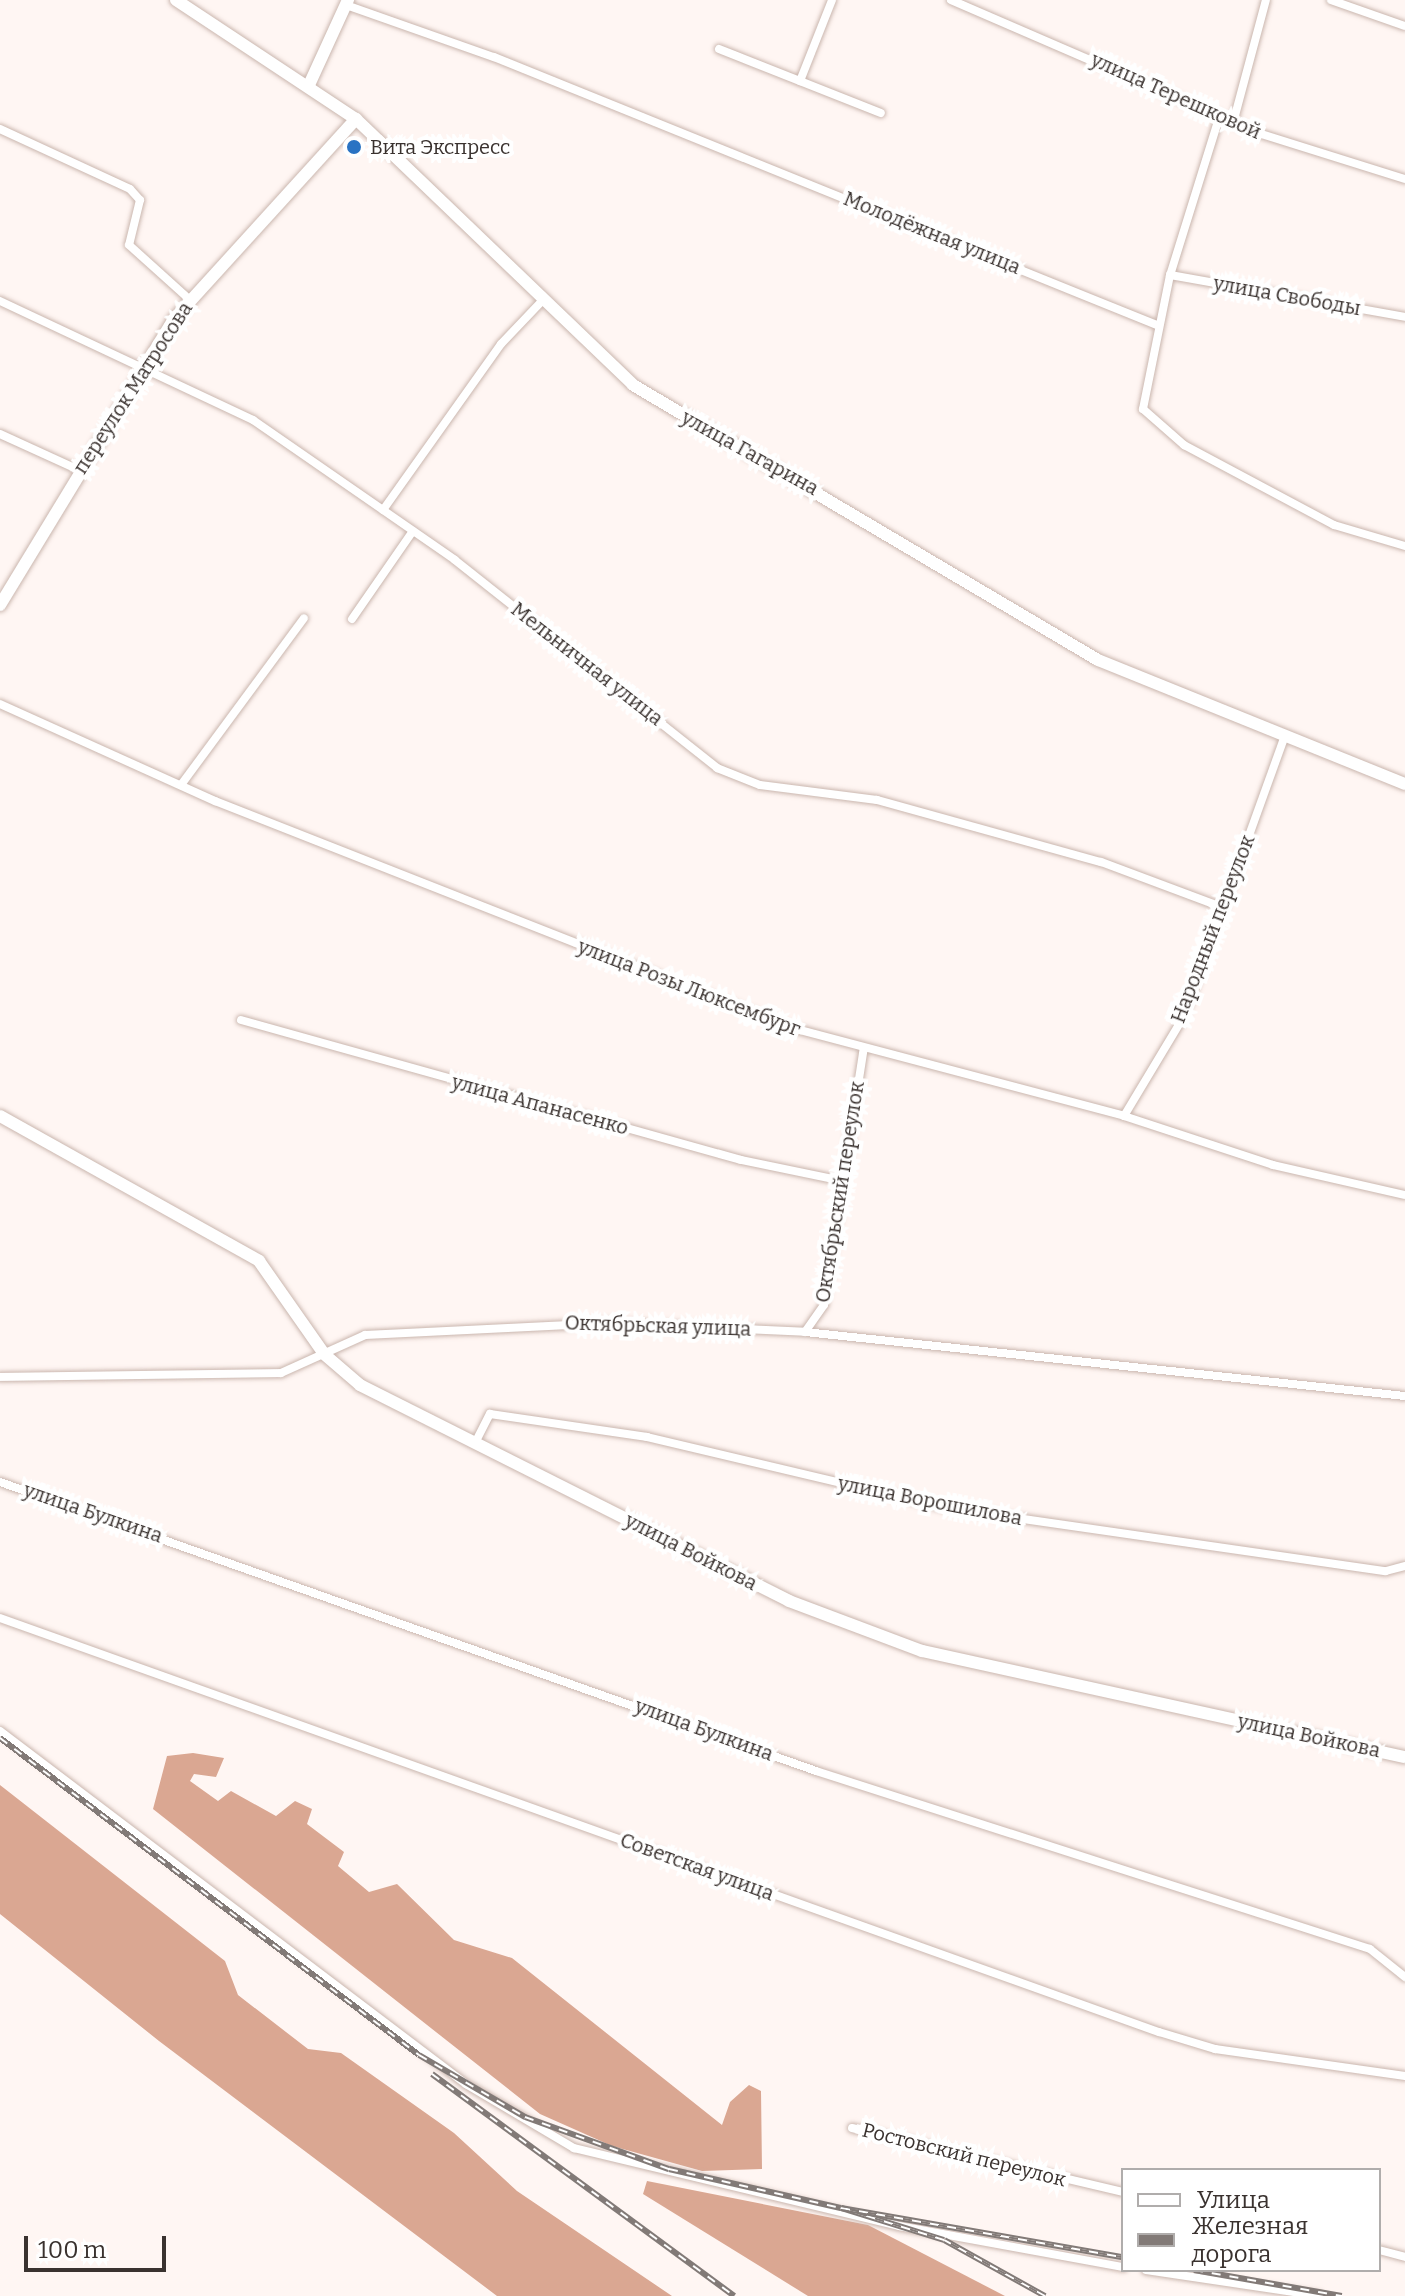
<!DOCTYPE html>
<html>
<head>
<meta charset="utf-8">
<style>
	body { margin:0 }
	#map { position:relative; width:1405px; height:2296px; overflow:hidden; background:#fff6f3; font-family:Bitter,serif }
	div>[style] { position:absolute }
	.forest>* { inset:0; background:#daa792 }
	.roads { filter:drop-shadow(0 0 2px #cab6ae) drop-shadow(0 0 2px #cab6ae) }
	.street>* { height:8px; margin:-4px; padding:0 4px; transform-origin:4px; border-radius:4px; background:#fff }
	.secondary>* { height:12px; margin:-6px; padding:0 6px; transform-origin:6px; border-radius:6px; background:#fff }
	.rail>* { height:6px; margin-top:-3px; transform-origin:0; background:repeating-linear-gradient(90deg,#fff 0 9px,#827a77 0 18px); box-sizing:border-box; border-block:2px solid #827a77 }
	.dots>* { width:22px; height:22px; translate:-50% -50%; box-sizing:border-box; border:4px solid #fff; border-radius:50% }
	span { translate:-50% -50%; white-space:nowrap; text-align:center; line-height:1.15; -webkit-text-stroke:8px #fff; paint-order:stroke }
	.street-label { font-size:20px; color:#3a322f }
	.poi-label { font-size:20px; color:#3a322f }
	.left { translate:0 -50%; text-align:left }
	.legend { position:absolute; left:1121px; top:2168px; width:260px; height:104px; box-sizing:border-box; background:#fff; border:2px solid #b0adac; margin:0; padding:10px 14px; list-style:none; font-size:24px; color:#3a322f }
	.legend li { display:flex; align-items:center; gap:16px; height:40px }
	.legend b { width:40px; border:2px solid #b0adac }
	.scale { position:absolute; left:24px; top:2236px; width:142px; height:36px; box-sizing:border-box; border:4px solid #3a322f; border-top:0; padding-left:10px; font-size:24px; line-height:28px; white-space:nowrap; color:#3a322f; -webkit-text-stroke:6px #fff; paint-order:stroke }
</style>
</head>
<body>
<div id="map">
	<div class="forest">
		<div style="clip-path:polygon(193px 1753px,224px 1758px,216px 1777px,194px 1774px,190px 1781px,218px 1801px,231px 1791px,276px 1816px,295px 1801px,312px 1809px,307px 1824px,344px 1852px,338px 1866px,369px 1892px,397px 1884px,454px 1940px,512px 1958px,722px 2125px,730px 2102px,749px 2085px,761px 2091px,762px 2169px,702px 2171px,612px 2146px,540px 2114px,153px 1809px,167px 1756px)"></div>
		<div style="clip-path:polygon(0 1785px,225px 1961px,238px 1995px,308px 2049px,341px 2053px,454px 2133px,517px 2191px,672px 2296px,497px 2296px,159px 2041px,0 1914px)"></div>
		<div style="clip-path:polygon(647px 2181px,868px 2225px,1005px 2296px,808px 2296px,643px 2194px)"></div>
	</div>
	<div class="roads">
		<div class="street">
			<div style="left:951px;top:0;width:335px;rotate:23.4deg"></div>
			<div style="left:1258px;top:133px;width:154px;rotate:17.4deg"></div>
			<div style="left:1331px;top:0;width:78px;rotate:19.4deg"></div>
			<div style="left:346px;top:5px;width:157px;rotate:19.4deg"></div>
			<div style="left:494px;top:57px;width:717px;rotate:22.02deg"></div>
			<div style="left:719px;top:49px;width:174px;rotate:21.6deg"></div>
			<div style="left:800px;top:81px;width:87px;rotate:-68.4deg"></div>
			<div style="left:1219px;top:118px;width:164px;rotate:107.3deg"></div>
			<div style="left:1170px;top:275px;width:137px;rotate:101.4deg"></div>
			<div style="left:1143px;top:409px;width:55px;rotate:41.3deg"></div>
			<div style="left:1184px;top:445px;width:170px;rotate:28.1deg"></div>
			<div style="left:1334px;top:525px;width:74px;rotate:16.5deg"></div>
			<div style="left:1233px;top:123px;width:127px;rotate:-75deg"></div>
			<div style="left:0;top:129px;width:143px;rotate:24.8deg"></div>
			<div style="left:130px;top:189px;width:15px;rotate:48deg"></div>
			<div style="left:140px;top:200px;width:46px;rotate:103.7deg"></div>
			<div style="left:129px;top:245px;width:81px;rotate:42deg"></div>
			<div style="left:1170px;top:275px;width:239px;rotate:10.1deg"></div>
			<div style="left:0;top:301px;width:280px;rotate:25.2deg"></div>
			<div style="left:253px;top:420px;width:246px;rotate:34.7deg"></div>
			<div style="left:455px;top:560px;width:335px;rotate:38.4deg"></div>
			<div style="left:717px;top:768px;width:46px;rotate:21.6deg"></div>
			<div style="left:760px;top:785px;width:118px;rotate:7.3deg"></div>
			<div style="left:877px;top:800px;width:232px;rotate:15.5deg"></div>
			<div style="left:1101px;top:862px;width:131px;rotate:20.5deg"></div>
			<div style="left:0;top:434px;width:87px;rotate:24.5deg"></div>
			<div style="left:383px;top:510px;width:204px;rotate:-54.6deg"></div>
			<div style="left:501px;top:344px;width:58px;rotate:-46.4deg"></div>
			<div style="left:352px;top:619px;width:107px;rotate:-55.3deg"></div>
			<div style="left:0;top:704px;width:236px;rotate:24.3deg"></div>
			<div style="left:215px;top:801px;width:620px;rotate:21.48deg"></div>
			<div style="left:792px;top:1028px;width:343px;rotate:14.8deg"></div>
			<div style="left:1124px;top:1116px;width:157px;rotate:18.2deg"></div>
			<div style="left:1273px;top:1165px;width:135px;rotate:12.8deg"></div>
			<div style="left:181px;top:785px;width:207px;rotate:-53.6deg"></div>
			<div style="left:241px;top:1020px;width:519px;rotate:15.64deg"></div>
			<div style="left:741px;top:1160px;width:103px;rotate:11.7deg"></div>
			<div style="left:1124px;top:1116px;width:117px;rotate:-59deg"></div>
			<div style="left:1184px;top:1016px;width:298px;rotate:-70.2deg"></div>
			<div style="left:805px;top:1332px;width:33px;rotate:-55deg"></div>
			<div style="left:824px;top:1305px;width:260px;rotate:-81.2deg"></div>
			<div style="left:0;top:1377px;width:281px;rotate:-0.8deg"></div>
			<div style="left:281px;top:1373px;width:92px;rotate:-24.3deg"></div>
			<div style="left:365px;top:1335px;width:245px;rotate:-2.8deg"></div>
			<div style="left:610px;top:1323px;width:195px;rotate:2.6deg"></div>
			<div style="left:805px;top:1332px;width:603px;rotate:6.09deg"></div>
			<div style="left:475px;top:1443px;width:33px;rotate:-63deg"></div>
			<div style="left:490px;top:1414px;width:159px;rotate:8.3deg"></div>
			<div style="left:647px;top:1437px;width:308px;rotate:13.3deg"></div>
			<div style="left:947px;top:1508px;width:443px;rotate:8.2deg"></div>
			<div style="left:1386px;top:1571px;width:20px;rotate:-15deg"></div>
			<div style="left:0;top:1482px;width:866px;rotate:19.5deg"></div>
			<div style="left:816px;top:1771px;width:582px;rotate:17.81deg"></div>
			<div style="left:1370px;top:1949px;width:45px;rotate:38.7deg"></div>
			<div style="left:0;top:1618px;width:1231px;rotate:19.66deg"></div>
			<div style="left:1159px;top:2032px;width:59px;rotate:16.9deg"></div>
			<div style="left:1215px;top:2049px;width:192px;rotate:8.1deg"></div>
			<div style="left:0;top:1731px;width:585px;rotate:37.14deg"></div>
			<div style="left:466px;top:2084px;width:126px;rotate:30.7deg"></div>
			<div style="left:574px;top:2148px;width:334px;rotate:13.5deg"></div>
			<div style="left:899px;top:2226px;width:228px;rotate:10.4deg"></div>
			<div style="left:852px;top:2128px;width:278px;rotate:13.3deg"></div>
			<div style="left:1379px;top:2250px;width:27px;rotate:15deg"></div>
			<div style="left:1146px;top:2270px;width:175px;rotate:8.5deg"></div>
		</div>
		<div class="secondary">
			<div style="left:176px;top:0;width:216px;rotate:33.5deg"></div>
			<div style="left:356px;top:119px;width:384px;rotate:43.8deg"></div>
			<div style="left:633px;top:385px;width:540px;rotate:30.6deg"></div>
			<div style="left:1098px;top:660px;width:331px;rotate:22deg"></div>
			<div style="left:309px;top:85px;width:94px;rotate:-65.4deg"></div>
			<div style="left:0;top:605px;width:333px;rotate:-58.7deg"></div>
			<div style="left:173px;top:320px;width:272px;rotate:-47.7deg"></div>
			<div style="left:0;top:1116px;width:297px;rotate:29.2deg"></div>
			<div style="left:259px;top:1261px;width:113px;rotate:55deg"></div>
			<div style="left:324px;top:1354px;width:48px;rotate:40.7deg"></div>
			<div style="left:360px;top:1385px;width:480px;rotate:26.7deg"></div>
			<div style="left:789px;top:1601px;width:142px;rotate:20.6deg"></div>
			<div style="left:922px;top:1651px;width:494px;rotate:12.4deg"></div>
		</div>
	</div>
	<div class="rail">
		<div style="left:0;top:1738px;width:525px;rotate:37.11deg"></div>
		<div style="left:419px;top:2055px;width:123px;rotate:30.3deg"></div>
		<div style="left:525px;top:2117px;width:153px;rotate:19.9deg"></div>
		<div style="left:669px;top:2169px;width:176px;rotate:12.8deg"></div>
		<div style="left:432px;top:2074px;width:375px;rotate:36.3deg"></div>
		<div style="left:1194px;top:2270px;width:150px;rotate:10deg"></div>
		<div style="left:1045px;top:2296px;width:115px;rotate:-151deg"></div>
		<div style="left:944px;top:2240px;width:108px;rotate:-162.7deg"></div>
		<div style="left:841px;top:2208px;width:286px;rotate:9.9deg"></div>
	</div>
	<div class="dots">
		<div style="left:354px;top:147px;background:#2a73c3"></div>
	</div>
	<div class="street-label">
		<span style="left:1176px;top:96px;rotate:24deg">улица Терешковой</span>
		<span style="left:932px;top:233px;rotate:22deg">Молодёжная улица</span>
		<span style="left:1287px;top:296px;rotate:10deg">улица Свободы</span>
		<span style="left:133px;top:388px;rotate:-57deg">переулок Матросова</span>
		<span style="left:750px;top:453px;rotate:29deg">улица Гагарина</span>
		<span style="left:587px;top:664px;rotate:38deg">Мельничная улица</span>
		<span style="left:1213px;top:929px;rotate:-69deg">Народный переулок</span>
		<span style="left:689px;top:988px;rotate:21deg">улица Розы Люксембург</span>
		<span style="left:540px;top:1105px;rotate:15deg">улица Апанасенко</span>
		<span style="left:840px;top:1192px;rotate:-81deg">Октябрьский переулок</span>
		<span style="left:658px;top:1326px;rotate:2deg">Октябрьская улица</span>
		<span style="left:930px;top:1501px;rotate:11deg">улица Ворошилова</span>
		<span style="left:93px;top:1513px;rotate:19deg">улица Булкина</span>
		<span style="left:691px;top:1552px;rotate:27deg">улица Войкова</span>
		<span style="left:704px;top:1730px;rotate:20deg">улица Булкина</span>
		<span style="left:1309px;top:1736px;rotate:12deg">улица Войкова</span>
		<span style="left:697px;top:1867px;rotate:20deg">Советская улица</span>
		<span style="left:964px;top:2155px;rotate:14deg">Ростовский переулок</span>
	</div>
	<div class="poi-label">
		<span class="left" style="left:370px;top:147px">Вита Экспресс</span>
	</div>
	<ul class="legend">
	<li><b style="height:10px;background:#fff"></b>Улица</li>
	<li><b style="height:10px;background:#827a77"></b>Железная дорога</li>
	</ul>
	<div class="scale">100 m</div>
</div>
</body>
</html>
